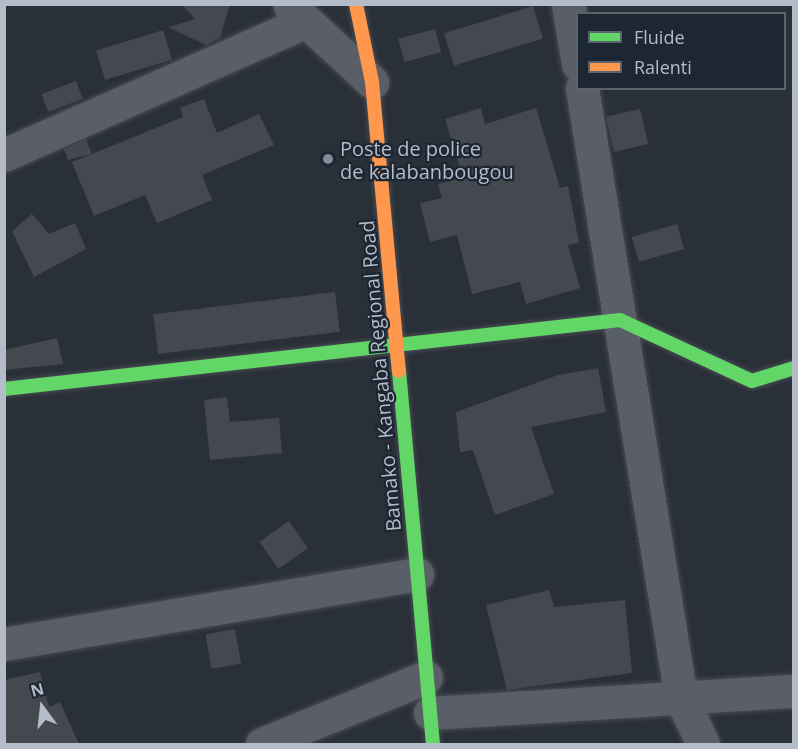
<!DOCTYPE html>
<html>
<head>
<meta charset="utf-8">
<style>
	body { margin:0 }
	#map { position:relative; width:798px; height:749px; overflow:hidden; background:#2a3038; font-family:"Open Sans",sans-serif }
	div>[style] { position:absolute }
	.building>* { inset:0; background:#444950; transform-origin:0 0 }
	.roads { filter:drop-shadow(0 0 2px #484c53) drop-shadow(0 0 2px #484c53) }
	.street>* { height:33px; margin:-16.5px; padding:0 16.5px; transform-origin:16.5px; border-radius:16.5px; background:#5a5e66 }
	.fast>* { height:14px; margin:-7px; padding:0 7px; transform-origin:7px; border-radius:7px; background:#63d668 }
	.slow>* { height:14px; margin:-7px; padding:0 7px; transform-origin:7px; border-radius:7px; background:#ff974d }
	.dots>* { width:16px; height:16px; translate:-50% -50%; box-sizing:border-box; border:3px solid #1d2633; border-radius:50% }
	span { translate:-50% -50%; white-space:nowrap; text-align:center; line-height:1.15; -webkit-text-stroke:4.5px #1d2633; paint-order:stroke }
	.poi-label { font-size:20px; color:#b4bcc9 }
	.left { translate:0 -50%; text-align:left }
	.street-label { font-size:20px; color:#b4bcc9 }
	.frame { position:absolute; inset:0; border:6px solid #b4bcc9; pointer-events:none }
	.legend { position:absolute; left:576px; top:12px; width:210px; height:78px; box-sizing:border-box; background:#1d2633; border:2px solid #59626f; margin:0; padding:8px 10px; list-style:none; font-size:18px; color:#b4bcc9 }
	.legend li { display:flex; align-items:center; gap:12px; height:30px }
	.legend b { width:30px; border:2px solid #59626f }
	.north { position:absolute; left:12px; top:677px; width:60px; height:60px; -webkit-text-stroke:4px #1d2633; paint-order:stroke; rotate:345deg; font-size:16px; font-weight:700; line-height:24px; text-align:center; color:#b4bcc9 }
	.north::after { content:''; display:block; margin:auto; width:21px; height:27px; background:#b4bcc9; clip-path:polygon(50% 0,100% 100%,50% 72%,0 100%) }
</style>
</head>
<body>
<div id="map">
	<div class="building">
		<div style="clip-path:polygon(181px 4px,230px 4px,220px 38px,206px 45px,168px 27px,195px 19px)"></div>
		<div style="left:533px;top:6px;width:34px;height:93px;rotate:73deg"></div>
		<div style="left:435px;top:29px;width:24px;height:38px;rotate:75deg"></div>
		<div style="left:163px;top:30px;width:31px;height:70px;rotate:73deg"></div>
		<div style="left:76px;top:81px;width:19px;height:37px;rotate:69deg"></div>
		<div style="clip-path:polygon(204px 99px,217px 133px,259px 114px,274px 145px,202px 175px,212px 200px,157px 223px,145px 195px,94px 216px,72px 162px,183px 117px,180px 108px)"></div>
		<div style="clip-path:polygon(481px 108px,485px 124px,536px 108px,560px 188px,568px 186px,579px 243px,568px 245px,580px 288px,526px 304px,520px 282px,472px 294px,457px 235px,430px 242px,420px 203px,442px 198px,438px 184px,463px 178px,445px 119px)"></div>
		<div style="left:640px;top:109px;width:36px;height:35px;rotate:77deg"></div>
		<div style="clip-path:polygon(86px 139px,92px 154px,68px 160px,64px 149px)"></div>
		<div style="clip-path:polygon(32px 214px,49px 234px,75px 223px,86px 249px,34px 277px,12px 231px)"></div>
		<div style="left:677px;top:224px;width:26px;height:47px;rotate:74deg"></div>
		<div style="left:335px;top:292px;width:40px;height:183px;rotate:83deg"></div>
		<div style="clip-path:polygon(57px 338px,63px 364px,4px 370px,4px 350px)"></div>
		<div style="clip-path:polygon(598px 368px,606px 412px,531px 427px,554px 494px,495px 515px,473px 450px,460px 452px,456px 412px,558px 375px)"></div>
		<div style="clip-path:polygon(227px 397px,230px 422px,279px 418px,282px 453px,210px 460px,204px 400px)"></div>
		<div style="left:289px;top:521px;width:33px;height:36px;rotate:55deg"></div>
		<div style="clip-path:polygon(549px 590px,554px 607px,625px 600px,632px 673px,507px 690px,486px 605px)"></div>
		<div style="left:235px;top:629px;width:35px;height:30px;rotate:80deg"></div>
		<div style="clip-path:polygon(40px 672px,49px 707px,60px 702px,79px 744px,4px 744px,4px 680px)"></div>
	</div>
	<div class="roads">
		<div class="street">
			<div style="left:568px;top:4px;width:61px;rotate:80.5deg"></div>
			<div style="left:290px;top:6px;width:112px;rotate:42.8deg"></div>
			<div style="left:582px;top:88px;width:618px;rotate:80.78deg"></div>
			<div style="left:681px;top:698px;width:51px;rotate:64.4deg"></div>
			<div style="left:4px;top:155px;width:330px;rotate:-23.9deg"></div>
			<div style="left:4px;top:644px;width:419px;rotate:-9.6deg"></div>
			<div style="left:430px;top:713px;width:365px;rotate:-3.5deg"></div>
			<div style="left:262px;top:744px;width:177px;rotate:-22.2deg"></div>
		</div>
		<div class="fast">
			<div style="left:399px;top:371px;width:375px;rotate:84.8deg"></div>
			<div style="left:4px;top:389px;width:620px;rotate:-6.39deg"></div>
			<div style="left:620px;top:320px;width:145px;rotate:24.8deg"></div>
			<div style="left:752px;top:381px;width:44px;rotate:-17.2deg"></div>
		</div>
		<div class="slow">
			<div style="left:356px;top:4px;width:80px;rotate:78.4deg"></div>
			<div style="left:372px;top:82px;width:290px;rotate:84.7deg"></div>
		</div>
	</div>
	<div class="dots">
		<div style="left:328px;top:159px;background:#848b96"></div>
	</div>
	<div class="poi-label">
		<span class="left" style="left:340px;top:160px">Poste de police<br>de kalabanbougou</span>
	</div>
	<div class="street-label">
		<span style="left:380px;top:376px;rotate:-95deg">Bamako - Kangaba Regional Road</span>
	</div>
	<div class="frame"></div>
	<ul class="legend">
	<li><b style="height:8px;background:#63d668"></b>Fluide</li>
	<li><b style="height:8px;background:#ff974d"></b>Ralenti</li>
	</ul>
	<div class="north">N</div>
</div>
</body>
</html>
